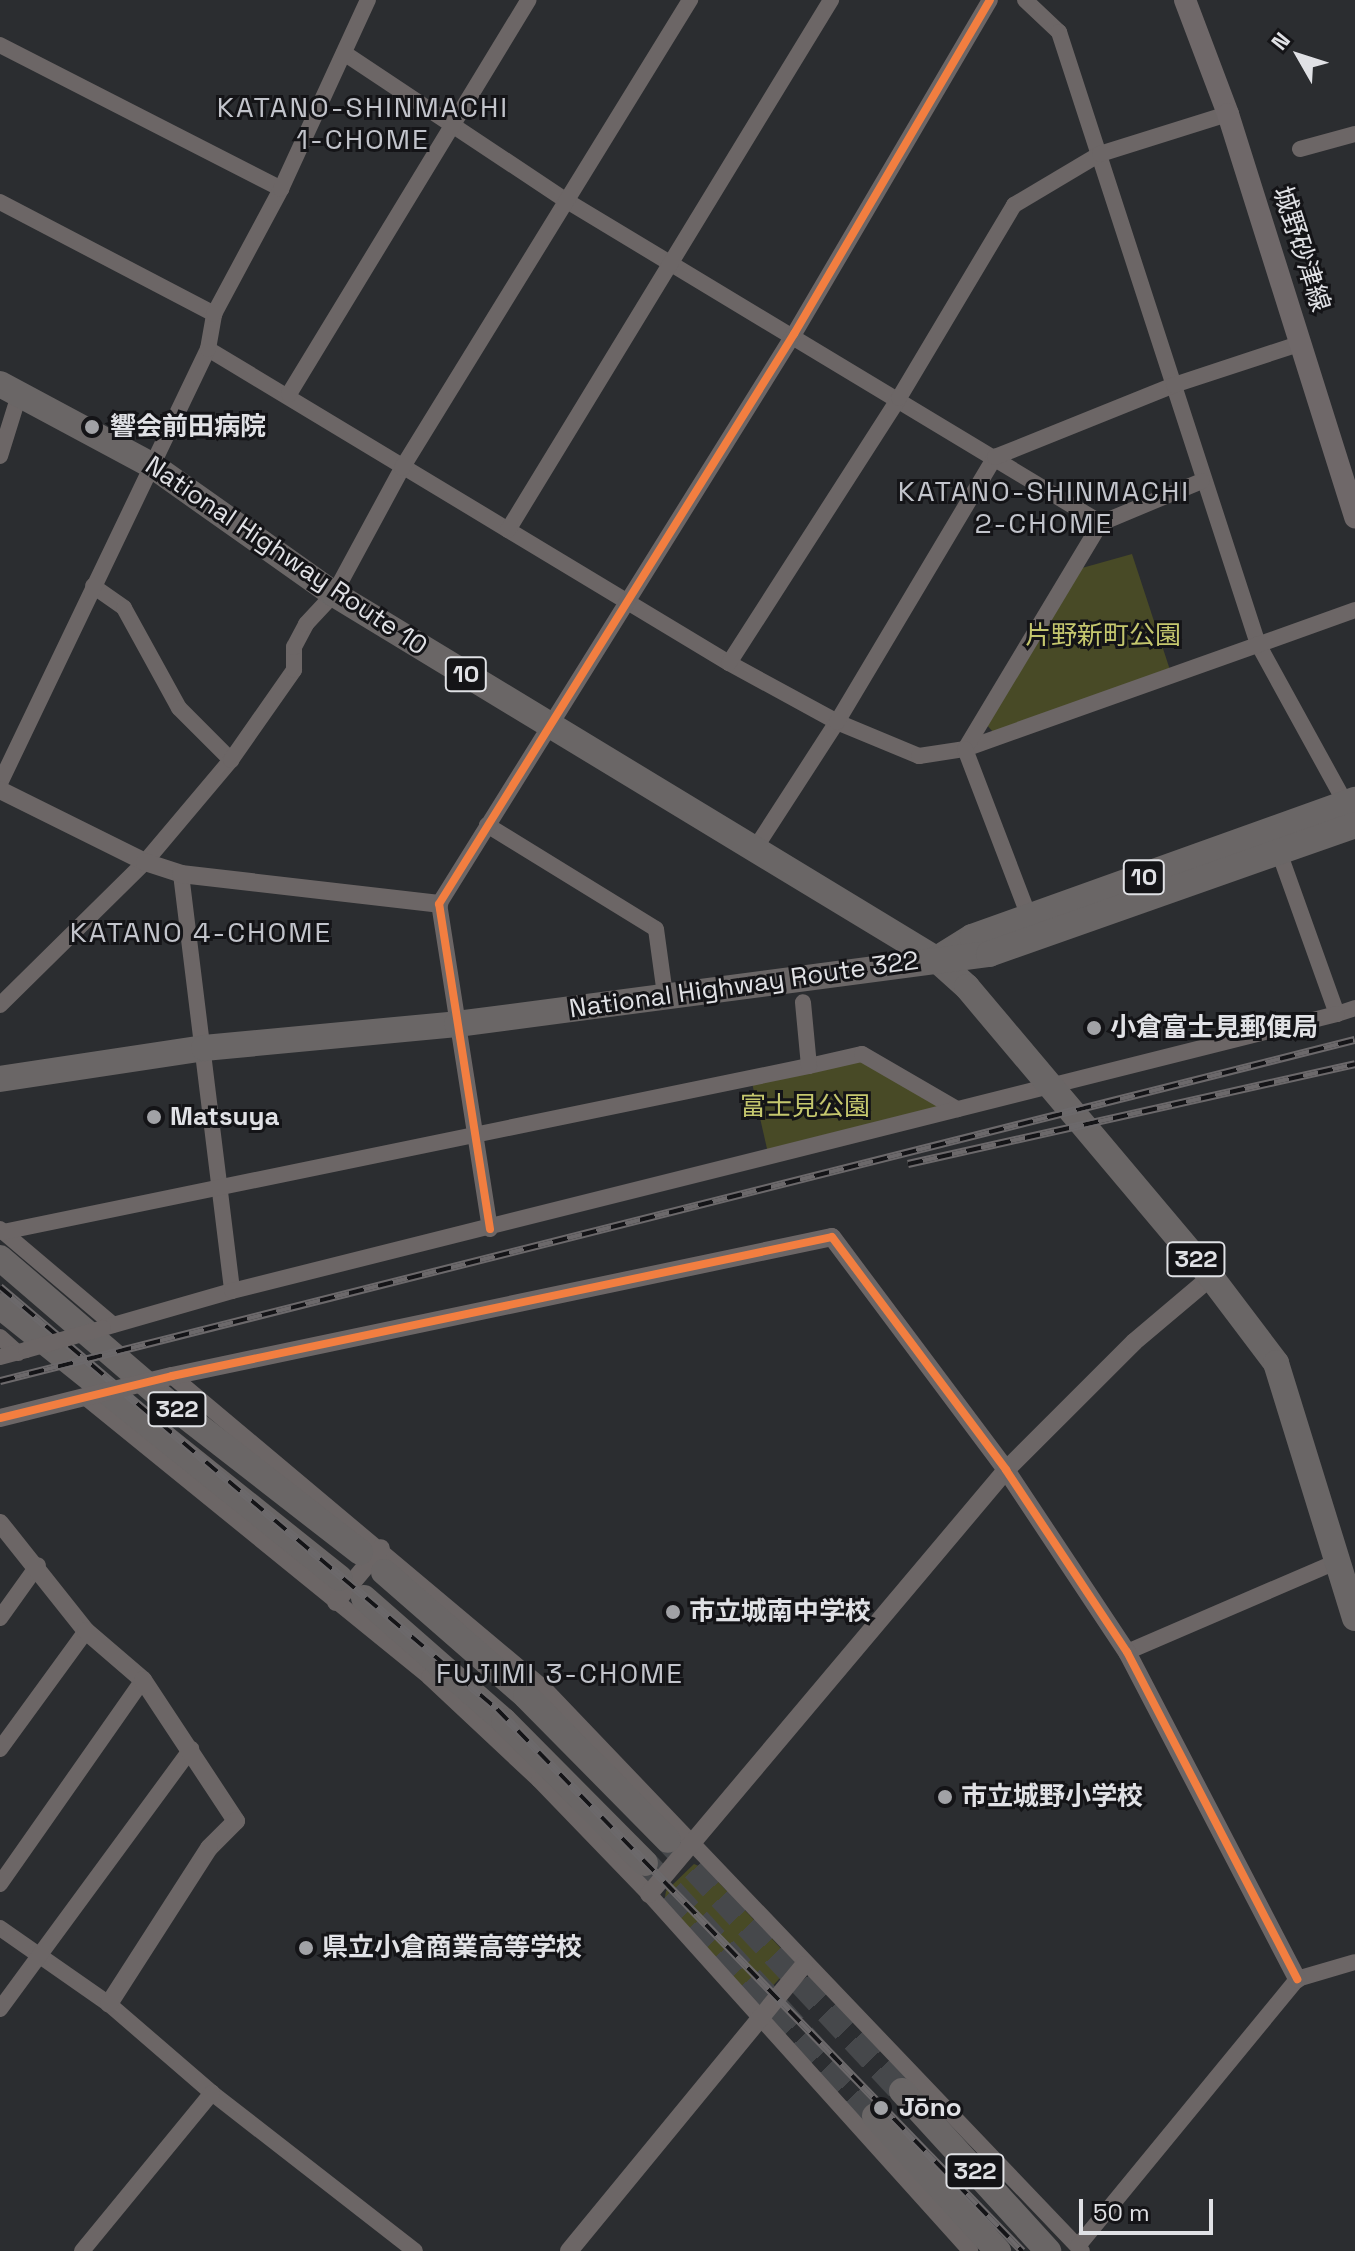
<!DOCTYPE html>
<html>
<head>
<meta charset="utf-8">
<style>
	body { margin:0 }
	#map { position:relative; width:1355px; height:2251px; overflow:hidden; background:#2b2d30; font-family:"Space Grotesk","Noto Sans JP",sans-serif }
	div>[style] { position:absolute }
	.green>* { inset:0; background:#484a26 }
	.trunk-tunnel>* { height:26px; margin-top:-13px; transform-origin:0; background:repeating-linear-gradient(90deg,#46484b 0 26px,transparent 0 39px) }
	.minor>* { height:16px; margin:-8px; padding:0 8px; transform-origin:8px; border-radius:8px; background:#6c6666 }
	.tertiary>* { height:18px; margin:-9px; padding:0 9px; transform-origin:9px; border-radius:9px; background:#6c6666 }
	.secondary>* { height:22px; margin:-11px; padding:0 11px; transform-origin:11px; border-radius:11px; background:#6f6869 }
	.trunk>* { height:26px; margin:-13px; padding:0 13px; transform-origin:13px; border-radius:13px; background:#6a6666 }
	.rail>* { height:8px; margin-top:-4px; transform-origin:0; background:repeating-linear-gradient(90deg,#141417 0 15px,#6c696b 0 30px); box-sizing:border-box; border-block:2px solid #6c696b }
	.minor-bridge>* { height:16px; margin:-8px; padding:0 8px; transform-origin:8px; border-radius:8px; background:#6c6666 }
	.tertiary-bridge>* { height:18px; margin:-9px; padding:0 9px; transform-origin:9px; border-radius:9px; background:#6c6666 }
	.cycleway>* { height:8px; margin:-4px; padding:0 4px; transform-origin:4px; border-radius:4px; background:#f27e40 }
	.dots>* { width:22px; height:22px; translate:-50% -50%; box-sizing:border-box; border:4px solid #141417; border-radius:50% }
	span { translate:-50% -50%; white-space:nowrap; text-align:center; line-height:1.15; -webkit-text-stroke:6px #141417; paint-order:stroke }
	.shield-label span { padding:2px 6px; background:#141417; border:2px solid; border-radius:6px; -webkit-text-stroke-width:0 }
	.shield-label { font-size:24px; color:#e0e1e5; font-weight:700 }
	.street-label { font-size:26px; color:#e0e1e5 }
	.poi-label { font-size:26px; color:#e0e1e5; font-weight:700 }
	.left { translate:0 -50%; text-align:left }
	.park-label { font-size:26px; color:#c5c76e }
	.neighbourhood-label { font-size:28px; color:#c2c4cb; letter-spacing:2px }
	.north { position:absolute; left:1259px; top:16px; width:80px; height:80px; -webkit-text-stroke:6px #141417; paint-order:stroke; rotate:309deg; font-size:22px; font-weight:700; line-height:32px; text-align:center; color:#e0e1e5 }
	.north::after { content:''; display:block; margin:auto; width:28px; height:36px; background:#e0e1e5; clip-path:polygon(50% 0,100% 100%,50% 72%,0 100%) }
	.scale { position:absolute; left:1079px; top:2199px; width:134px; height:36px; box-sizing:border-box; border:4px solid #e0e1e5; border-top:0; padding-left:10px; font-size:24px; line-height:28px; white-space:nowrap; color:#e0e1e5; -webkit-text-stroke:6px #141417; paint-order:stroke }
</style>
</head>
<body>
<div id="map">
	<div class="green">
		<div style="clip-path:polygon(1132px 554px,1170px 670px,993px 732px,986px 724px,1082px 568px)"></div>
		<div style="clip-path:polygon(862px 1057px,947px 1108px,768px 1153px,752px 1083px)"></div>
		<div style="clip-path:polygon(694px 1864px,706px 1869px,789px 1957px,787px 1970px,761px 1999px,753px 1999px,664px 1903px,666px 1891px)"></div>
	</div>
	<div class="trunk-tunnel">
		<div style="left:668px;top:1840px;width:343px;rotate:47deg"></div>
		<div style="left:645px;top:1863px;width:342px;rotate:47.7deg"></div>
	</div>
	<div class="minor">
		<div style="left:1025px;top:0;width:47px;rotate:43.3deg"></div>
		<div style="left:1059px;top:32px;width:644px;rotate:71.99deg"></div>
		<div style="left:1258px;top:644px;width:183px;rotate:61.2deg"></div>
		<div style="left:0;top:45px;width:316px;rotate:27.1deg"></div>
		<div style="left:344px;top:53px;width:268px;rotate:33.6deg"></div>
		<div style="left:567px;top:201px;width:624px;rotate:31.09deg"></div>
		<div style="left:1300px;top:149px;width:57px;rotate:-15.3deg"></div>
		<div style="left:0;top:202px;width:242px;rotate:27.6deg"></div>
		<div style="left:208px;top:349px;width:608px;rotate:31.08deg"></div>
		<div style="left:729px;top:663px;width:123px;rotate:28.6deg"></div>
		<div style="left:837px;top:722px;width:89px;rotate:22.5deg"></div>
		<div style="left:919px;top:756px;width:47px;rotate:-8.7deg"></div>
		<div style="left:965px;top:749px;width:414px;rotate:-19.6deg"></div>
		<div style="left:289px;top:394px;width:461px;rotate:-58.7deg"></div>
		<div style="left:0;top:456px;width:64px;rotate:-72.7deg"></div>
		<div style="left:508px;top:530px;width:621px;rotate:-58.64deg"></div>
		<div style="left:93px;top:586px;width:38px;rotate:35deg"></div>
		<div style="left:124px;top:608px;width:114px;rotate:61.2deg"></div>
		<div style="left:179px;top:708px;width:74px;rotate:45deg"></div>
		<div style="left:729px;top:663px;width:315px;rotate:-57.3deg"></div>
		<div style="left:899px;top:398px;width:225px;rotate:-59.2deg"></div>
		<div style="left:1014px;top:205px;width:100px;rotate:-30.7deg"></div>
		<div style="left:1100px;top:154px;width:134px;rotate:-17.4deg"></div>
		<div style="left:965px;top:749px;width:264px;rotate:-59deg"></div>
		<div style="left:1101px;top:523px;width:109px;rotate:-22.6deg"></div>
		<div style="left:965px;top:749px;width:180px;rotate:69.1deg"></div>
		<div style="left:0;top:783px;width:481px;rotate:-64.4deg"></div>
		<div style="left:208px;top:349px;width:36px;rotate:-80deg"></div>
		<div style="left:214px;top:314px;width:142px;rotate:-61.8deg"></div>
		<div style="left:281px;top:189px;width:208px;rotate:-65.3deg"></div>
		<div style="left:487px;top:825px;width:198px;rotate:31.6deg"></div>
		<div style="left:656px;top:929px;width:67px;rotate:82.2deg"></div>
		<div style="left:756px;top:847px;width:149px;rotate:-57.1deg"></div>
		<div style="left:837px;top:722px;width:309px;rotate:-59.2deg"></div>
		<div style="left:995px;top:457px;width:193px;rotate:-21.9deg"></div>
		<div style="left:1174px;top:385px;width:135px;rotate:-18.2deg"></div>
		<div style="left:1279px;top:852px;width:172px;rotate:70.3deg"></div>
		<div style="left:1337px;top:1014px;width:19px;rotate:-18deg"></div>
		<div style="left:181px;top:874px;width:420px;rotate:83deg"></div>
		<div style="left:0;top:1005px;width:204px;rotate:-44.6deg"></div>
		<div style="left:145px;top:862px;width:133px;rotate:-49.9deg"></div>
		<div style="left:231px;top:760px;width:110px;rotate:-55deg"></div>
		<div style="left:294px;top:670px;width:23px;rotate:-90deg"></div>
		<div style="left:294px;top:647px;width:26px;rotate:-62deg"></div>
		<div style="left:306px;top:624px;width:41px;rotate:-47deg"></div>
		<div style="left:334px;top:594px;width:143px;rotate:-61.6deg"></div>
		<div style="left:402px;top:468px;width:550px;rotate:-58.39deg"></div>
		<div style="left:809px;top:1066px;width:54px;rotate:-12.8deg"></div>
		<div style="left:862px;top:1054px;width:110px;rotate:30.1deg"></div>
		<div style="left:0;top:1229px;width:148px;rotate:40.3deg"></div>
		<div style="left:490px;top:1229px;width:329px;rotate:-98.9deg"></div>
		<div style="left:439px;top:904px;width:672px;rotate:-58.09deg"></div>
		<div style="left:794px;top:334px;width:387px;rotate:-59.6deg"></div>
		<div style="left:3px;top:1232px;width:823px;rotate:-11.64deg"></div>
		<div style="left:809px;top:1066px;width:64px;rotate:-95.4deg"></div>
		<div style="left:103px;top:1328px;width:134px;rotate:-16deg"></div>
		<div style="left:232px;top:1291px;width:1139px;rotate:-14.07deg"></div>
		<div style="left:0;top:1337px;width:24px;rotate:42deg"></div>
		<div style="left:0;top:1357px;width:27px;rotate:-15deg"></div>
		<div style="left:172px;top:1376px;width:484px;rotate:40deg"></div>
		<div style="left:543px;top:1687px;width:780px;rotate:46.3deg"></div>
		<div style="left:85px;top:1397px;width:444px;rotate:39.1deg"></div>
		<div style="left:429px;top:1677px;width:151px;rotate:43.1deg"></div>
		<div style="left:539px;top:1780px;width:158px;rotate:46deg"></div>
		<div style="left:649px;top:1894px;width:480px;rotate:48deg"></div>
		<div style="left:0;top:1618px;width:65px;rotate:-54.4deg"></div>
		<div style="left:1127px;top:1652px;width:230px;rotate:-23.3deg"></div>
		<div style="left:0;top:1749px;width:146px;rotate:-53.9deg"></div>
		<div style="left:0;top:1884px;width:249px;rotate:-55deg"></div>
		<div style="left:0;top:1928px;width:133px;rotate:34.9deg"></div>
		<div style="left:109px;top:2004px;width:136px;rotate:40.8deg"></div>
		<div style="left:212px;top:2093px;width:257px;rotate:37.9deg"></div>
		<div style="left:0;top:2009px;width:323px;rotate:-53.7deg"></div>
		<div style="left:1078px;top:2246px;width:345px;rotate:-50.6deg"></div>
		<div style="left:1297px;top:1979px;width:60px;rotate:-16.3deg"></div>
		<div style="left:82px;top:2251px;width:205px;rotate:-50.6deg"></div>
	</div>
	<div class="tertiary">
		<div style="left:0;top:790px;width:162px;rotate:26.4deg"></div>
		<div style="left:145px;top:862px;width:38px;rotate:18deg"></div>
		<div style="left:181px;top:874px;width:260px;rotate:6.6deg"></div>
		<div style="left:172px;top:1376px;width:674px;rotate:-11.89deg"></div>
		<div style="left:832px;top:1237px;width:291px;rotate:53.2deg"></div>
		<div style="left:1006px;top:1470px;width:219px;rotate:56.4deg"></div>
		<div style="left:1127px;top:1652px;width:369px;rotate:62.5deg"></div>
		<div style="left:0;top:1418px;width:88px;rotate:-13.9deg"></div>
		<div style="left:0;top:1523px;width:138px;rotate:51.5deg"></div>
		<div style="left:86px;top:1631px;width:75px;rotate:40.7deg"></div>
		<div style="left:143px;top:1680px;width:169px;rotate:56.6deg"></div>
		<div style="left:236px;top:1821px;width:38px;rotate:135deg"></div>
		<div style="left:209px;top:1848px;width:185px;rotate:122.7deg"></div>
		<div style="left:336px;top:1602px;width:70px;rotate:-50.2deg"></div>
		<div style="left:649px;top:1894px;width:554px;rotate:-49.9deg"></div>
		<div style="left:1006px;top:1470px;width:181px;rotate:-45deg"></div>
		<div style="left:1134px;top:1342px;width:101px;rotate:-40.2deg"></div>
		<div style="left:569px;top:2251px;width:370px;rotate:-50.6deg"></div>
	</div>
	<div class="secondary">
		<div style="left:1185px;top:0;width:122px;rotate:69.3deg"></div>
		<div style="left:1228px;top:114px;width:423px;rotate:72.5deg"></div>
	</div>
	<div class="trunk">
		<div style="left:0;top:384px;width:174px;rotate:28.2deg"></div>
		<div style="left:153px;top:466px;width:222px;rotate:35.3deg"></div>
		<div style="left:334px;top:594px;width:704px;rotate:31.23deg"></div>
		<div style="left:936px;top:959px;width:42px;rotate:42.1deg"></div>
		<div style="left:967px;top:987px;width:379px;rotate:49.9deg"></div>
		<div style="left:1211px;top:1277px;width:108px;rotate:52.9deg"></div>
		<div style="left:1276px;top:1363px;width:267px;rotate:72.8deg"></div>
		<div style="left:943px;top:955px;width:34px;rotate:-32deg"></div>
		<div style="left:972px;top:937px;width:407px;rotate:-19.7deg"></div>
		<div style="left:0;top:1079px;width:206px;rotate:-8.6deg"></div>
		<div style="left:204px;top:1048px;width:254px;rotate:-5.4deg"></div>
		<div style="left:457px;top:1024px;width:537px;rotate:-7.5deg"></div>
		<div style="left:989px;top:954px;width:388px;rotate:-19.4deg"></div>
		<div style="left:0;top:1258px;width:219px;rotate:40.7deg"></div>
		<div style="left:166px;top:1401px;width:246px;rotate:37.9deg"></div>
		<div style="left:0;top:1306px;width:435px;rotate:38.7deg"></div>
		<div style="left:384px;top:1572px;width:189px;rotate:41.1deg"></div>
		<div style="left:526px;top:1696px;width:202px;rotate:45.4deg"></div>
		<div style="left:364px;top:1598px;width:186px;rotate:41.3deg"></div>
		<div style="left:504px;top:1721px;width:200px;rotate:45.2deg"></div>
		<div style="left:902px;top:2091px;width:217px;rotate:47.6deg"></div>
		<div style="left:875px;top:2116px;width:183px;rotate:47.7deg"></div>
	</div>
	<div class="rail">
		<div style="left:908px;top:1164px;width:458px;rotate:-12.6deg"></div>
		<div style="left:0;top:1287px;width:652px;rotate:40.33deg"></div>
		<div style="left:497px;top:1709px;width:755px;rotate:45.91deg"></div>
		<div style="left:0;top:1381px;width:1397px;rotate:-14.13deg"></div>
	</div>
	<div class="minor-bridge">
		<div style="left:26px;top:1350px;width:80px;rotate:-15.9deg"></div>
	</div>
	<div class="tertiary-bridge">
		<div style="left:85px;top:1397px;width:89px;rotate:-13.6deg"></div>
	</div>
	<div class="cycleway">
		<div style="left:490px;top:1229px;width:329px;rotate:-98.9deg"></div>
		<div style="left:439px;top:904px;width:672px;rotate:-58.09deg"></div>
		<div style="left:794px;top:334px;width:387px;rotate:-59.6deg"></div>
		<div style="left:0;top:1418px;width:177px;rotate:-13.7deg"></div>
		<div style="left:172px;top:1376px;width:674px;rotate:-11.89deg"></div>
		<div style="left:832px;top:1237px;width:291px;rotate:53.2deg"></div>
		<div style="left:1006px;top:1470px;width:219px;rotate:56.4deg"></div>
		<div style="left:1127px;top:1652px;width:369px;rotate:62.5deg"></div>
	</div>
	<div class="dots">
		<div style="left:92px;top:427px;background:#a1a2a6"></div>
		<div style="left:1094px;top:1028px;background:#a1a2a6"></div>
		<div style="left:154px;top:1117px;background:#a1a2a6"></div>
		<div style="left:673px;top:1612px;background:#a1a2a6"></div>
		<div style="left:945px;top:1797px;background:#a1a2a6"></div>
		<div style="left:306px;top:1948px;background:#a1a2a6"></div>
		<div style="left:881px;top:2108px;background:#a1a2a6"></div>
	</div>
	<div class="shield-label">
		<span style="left:466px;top:674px">10</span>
		<span style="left:1144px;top:877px">10</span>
		<span style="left:1196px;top:1259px">322</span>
		<span style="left:177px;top:1409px">322</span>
		<span style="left:975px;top:2171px">322</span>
	</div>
	<div class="street-label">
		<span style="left:1301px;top:249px;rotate:72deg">城野砂津線</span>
		<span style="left:286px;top:556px;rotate:34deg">National Highway Route 10</span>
		<span style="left:744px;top:985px;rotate:-8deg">National Highway Route 322</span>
	</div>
	<div class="poi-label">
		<span class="left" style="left:110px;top:427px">響会前田病院</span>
		<span class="left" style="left:1110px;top:1028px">小倉富士見郵便局</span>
		<span class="left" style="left:170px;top:1117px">Matsuya</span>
		<span class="left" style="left:689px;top:1612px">市立城南中学校</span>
		<span class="left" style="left:961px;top:1797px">市立城野小学校</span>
		<span class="left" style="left:322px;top:1948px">県立小倉商業高等学校</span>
		<span class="left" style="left:899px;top:2108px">Jōno</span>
	</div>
	<div class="park-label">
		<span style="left:1103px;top:636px">片野新町公園</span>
		<span style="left:805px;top:1107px">富士見公園</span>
	</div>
	<div class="neighbourhood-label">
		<span style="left:363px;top:123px">KATANO-SHINMACHI<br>1-CHOME</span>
		<span style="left:1044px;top:507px">KATANO-SHINMACHI<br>2-CHOME</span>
		<span style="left:201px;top:932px">KATANO 4-CHOME</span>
		<span style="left:560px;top:1673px">FUJIMI 3-CHOME</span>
	</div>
	<div class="north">N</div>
	<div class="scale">50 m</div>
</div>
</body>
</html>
